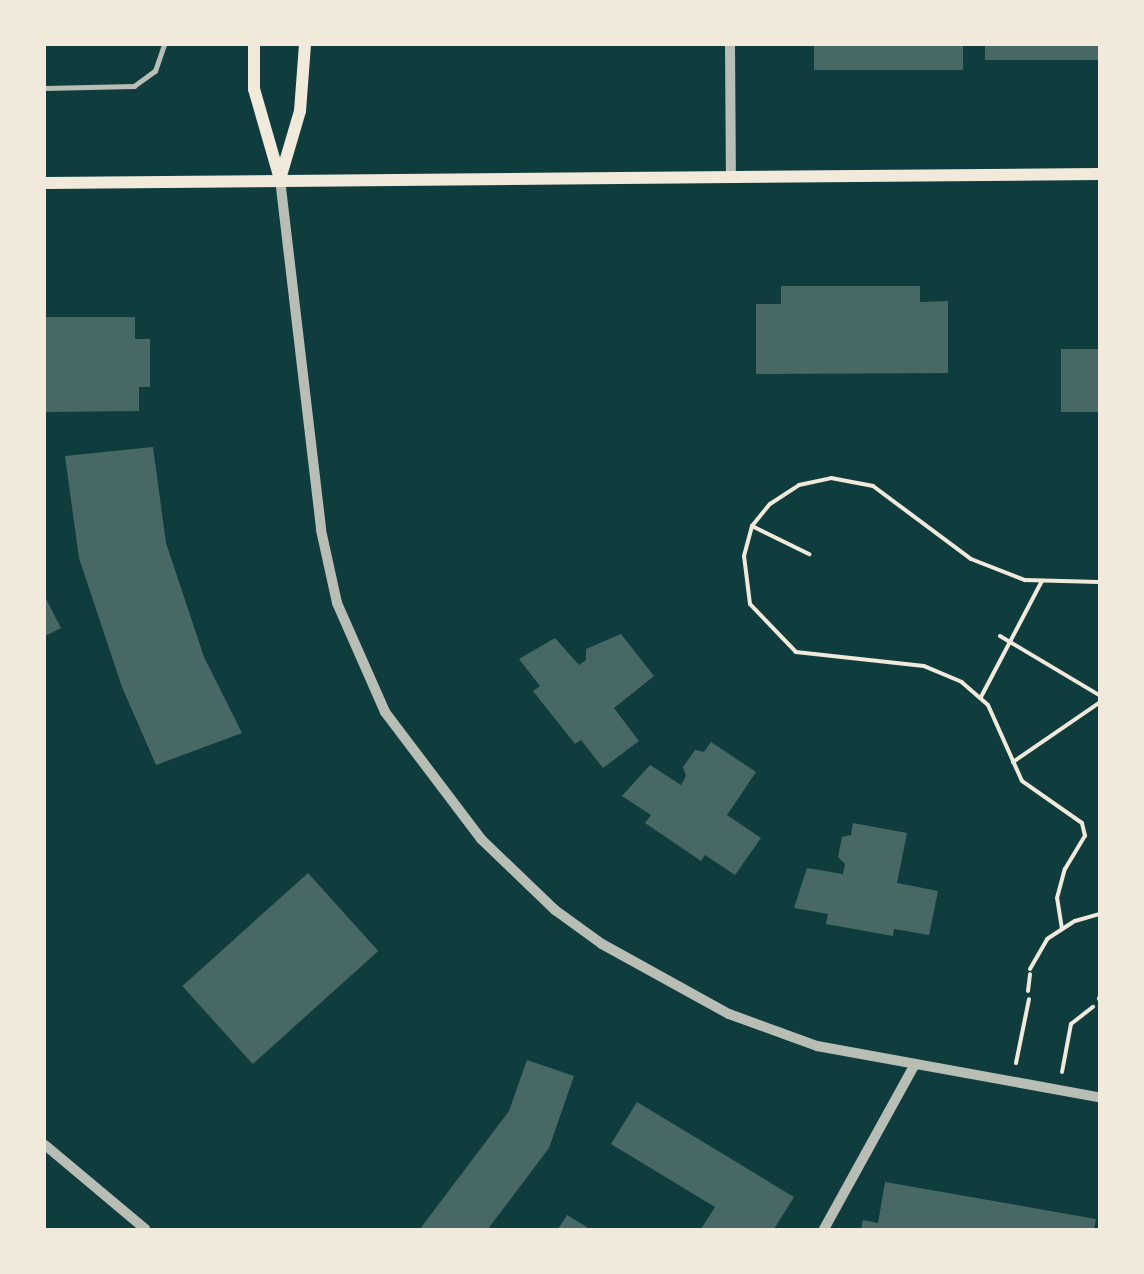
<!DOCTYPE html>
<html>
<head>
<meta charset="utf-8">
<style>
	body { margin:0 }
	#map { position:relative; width:1144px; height:1274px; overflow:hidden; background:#0f3d3e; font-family:"Noto Sans",sans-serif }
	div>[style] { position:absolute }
	.building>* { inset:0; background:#486865; transform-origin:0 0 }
	.path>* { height:4px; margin:-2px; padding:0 2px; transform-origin:2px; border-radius:2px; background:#f1e9da }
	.service>* { height:4.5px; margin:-2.25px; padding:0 2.25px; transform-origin:2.25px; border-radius:2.25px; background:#b8beb3 }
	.tertiary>* { height:10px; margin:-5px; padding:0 5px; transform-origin:5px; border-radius:5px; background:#b8beb3 }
	.secondary>* { height:12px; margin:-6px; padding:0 6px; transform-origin:6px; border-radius:6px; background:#f1e9da }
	span { translate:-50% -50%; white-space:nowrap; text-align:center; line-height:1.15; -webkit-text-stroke:5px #f1e9da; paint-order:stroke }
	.frame { position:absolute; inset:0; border:46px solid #f1e9da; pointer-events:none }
</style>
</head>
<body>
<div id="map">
	<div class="building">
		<div style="left:814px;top:45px;width:149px;height:25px"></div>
		<div style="left:985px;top:45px;width:114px;height:15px"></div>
		<div style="clip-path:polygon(781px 286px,920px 286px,920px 302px,948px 301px,948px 373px,756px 374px,756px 304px,781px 304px)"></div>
		<div style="clip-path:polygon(45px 317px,135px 317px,135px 339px,150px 339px,150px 387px,139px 387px,139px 411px,45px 412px)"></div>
		<div style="left:1061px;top:349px;width:38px;height:63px"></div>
		<div style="clip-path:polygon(153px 447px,166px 543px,204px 657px,242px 733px,156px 765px,122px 687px,79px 558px,65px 456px)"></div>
		<div style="clip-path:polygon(45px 597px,61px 628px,45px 636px)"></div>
		<div style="clip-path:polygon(621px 634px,654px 676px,614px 708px,639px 741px,603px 768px,581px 740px,575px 744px,533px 691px,540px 686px,519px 659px,555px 638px,579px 665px,586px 660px,586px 649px)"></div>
		<div style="clip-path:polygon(711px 742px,756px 772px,727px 815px,761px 838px,735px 875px,705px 855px,701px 861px,645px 823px,651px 815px,622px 796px,650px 765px,681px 785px,686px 776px,683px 767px,695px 750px,704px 752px)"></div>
		<div style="clip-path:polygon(853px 823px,907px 833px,897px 883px,938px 891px,929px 935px,894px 929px,893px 936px,826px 924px,828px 914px,794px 908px,807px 868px,843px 874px,845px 864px,838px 857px,842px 837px,851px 835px)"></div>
		<div style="left:308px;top:873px;width:105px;height:169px;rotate:48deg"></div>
		<div style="clip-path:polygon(527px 1060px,574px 1076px,549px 1148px,488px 1229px,420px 1229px,509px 1111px)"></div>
		<div style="clip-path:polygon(637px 1102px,794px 1197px,774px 1229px,701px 1229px,715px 1207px,611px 1144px)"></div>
		<div style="clip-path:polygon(885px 1182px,1096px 1219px,1094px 1229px,861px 1229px,863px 1220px,878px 1223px)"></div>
		<div style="clip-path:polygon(567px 1215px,590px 1229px,558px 1229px)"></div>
	</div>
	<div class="path">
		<div style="left:752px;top:526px;width:64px;rotate:26.2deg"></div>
		<div style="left:1000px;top:636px;width:115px;rotate:30.8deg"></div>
		<div style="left:981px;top:697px;width:131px;rotate:-62.3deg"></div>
		<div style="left:1013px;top:762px;width:104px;rotate:-34.5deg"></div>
		<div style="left:1062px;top:929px;width:31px;rotate:-99deg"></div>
		<div style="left:1057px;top:898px;width:30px;rotate:-75deg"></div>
		<div style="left:1065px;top:869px;width:39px;rotate:-59deg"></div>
		<div style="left:1085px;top:836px;width:13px;rotate:-103deg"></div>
		<div style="left:1082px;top:823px;width:73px;rotate:-145deg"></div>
		<div style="left:1022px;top:781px;width:83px;rotate:-114.1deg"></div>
		<div style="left:988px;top:705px;width:35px;rotate:-139deg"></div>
		<div style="left:962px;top:682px;width:41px;rotate:-157.2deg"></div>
		<div style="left:924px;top:666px;width:129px;rotate:-173.8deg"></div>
		<div style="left:796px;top:652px;width:66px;rotate:-133.8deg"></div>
		<div style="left:750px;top:604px;width:48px;rotate:-97.1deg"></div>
		<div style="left:744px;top:556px;width:31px;rotate:-75deg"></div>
		<div style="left:752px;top:526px;width:28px;rotate:-51deg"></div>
		<div style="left:770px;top:504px;width:35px;rotate:-33deg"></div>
		<div style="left:799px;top:485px;width:33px;rotate:-12deg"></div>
		<div style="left:831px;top:478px;width:43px;rotate:10.8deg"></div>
		<div style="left:873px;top:486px;width:122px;rotate:36.7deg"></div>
		<div style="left:971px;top:559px;width:58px;rotate:21.3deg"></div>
		<div style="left:1025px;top:580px;width:74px;rotate:1.5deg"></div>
		<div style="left:1030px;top:969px;width:34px;rotate:-60deg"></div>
		<div style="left:1047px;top:939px;width:33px;rotate:-33deg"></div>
		<div style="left:1075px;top:921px;width:25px;rotate:-16deg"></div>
		<div style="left:1028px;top:991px;width:17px;rotate:-83deg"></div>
		<div style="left:1099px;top:999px;width:1px;rotate:-90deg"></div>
		<div style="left:1016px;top:1063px;width:65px;rotate:-78.5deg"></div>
		<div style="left:1062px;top:1072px;width:49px;rotate:-79.4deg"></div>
		<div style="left:1071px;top:1024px;width:28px;rotate:-38deg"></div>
	</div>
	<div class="service">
		<div style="left:45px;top:88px;width:89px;rotate:-1.3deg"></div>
		<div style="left:134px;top:86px;width:26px;rotate:-36deg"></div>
		<div style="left:155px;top:71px;width:28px;rotate:-71deg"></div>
	</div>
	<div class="tertiary">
		<div style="left:730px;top:45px;width:129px;rotate:89.6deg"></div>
		<div style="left:280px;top:179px;width:353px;rotate:83.3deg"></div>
		<div style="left:321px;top:530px;width:75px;rotate:77.6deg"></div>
		<div style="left:337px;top:603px;width:119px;rotate:66.2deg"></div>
		<div style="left:385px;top:712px;width:159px;rotate:52.9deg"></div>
		<div style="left:481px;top:839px;width:103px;rotate:43.8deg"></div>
		<div style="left:555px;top:910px;width:58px;rotate:35.9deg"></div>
		<div style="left:602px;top:944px;width:145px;rotate:28.9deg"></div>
		<div style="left:729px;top:1014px;width:94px;rotate:20deg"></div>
		<div style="left:817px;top:1046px;width:287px;rotate:10.3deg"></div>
		<div style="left:45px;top:1145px;width:131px;rotate:40deg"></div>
		<div style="left:824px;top:1229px;width:186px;rotate:-61.1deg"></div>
	</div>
	<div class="secondary">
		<div style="left:254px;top:45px;width:44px;rotate:90deg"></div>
		<div style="left:254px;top:89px;width:94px;rotate:73.9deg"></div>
		<div style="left:280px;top:179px;width:71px;rotate:-73.6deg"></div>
		<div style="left:300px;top:111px;width:66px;rotate:-85.7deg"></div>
		<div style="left:45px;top:183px;width:1054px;rotate:-0.49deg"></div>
	</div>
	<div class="frame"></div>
</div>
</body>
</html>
